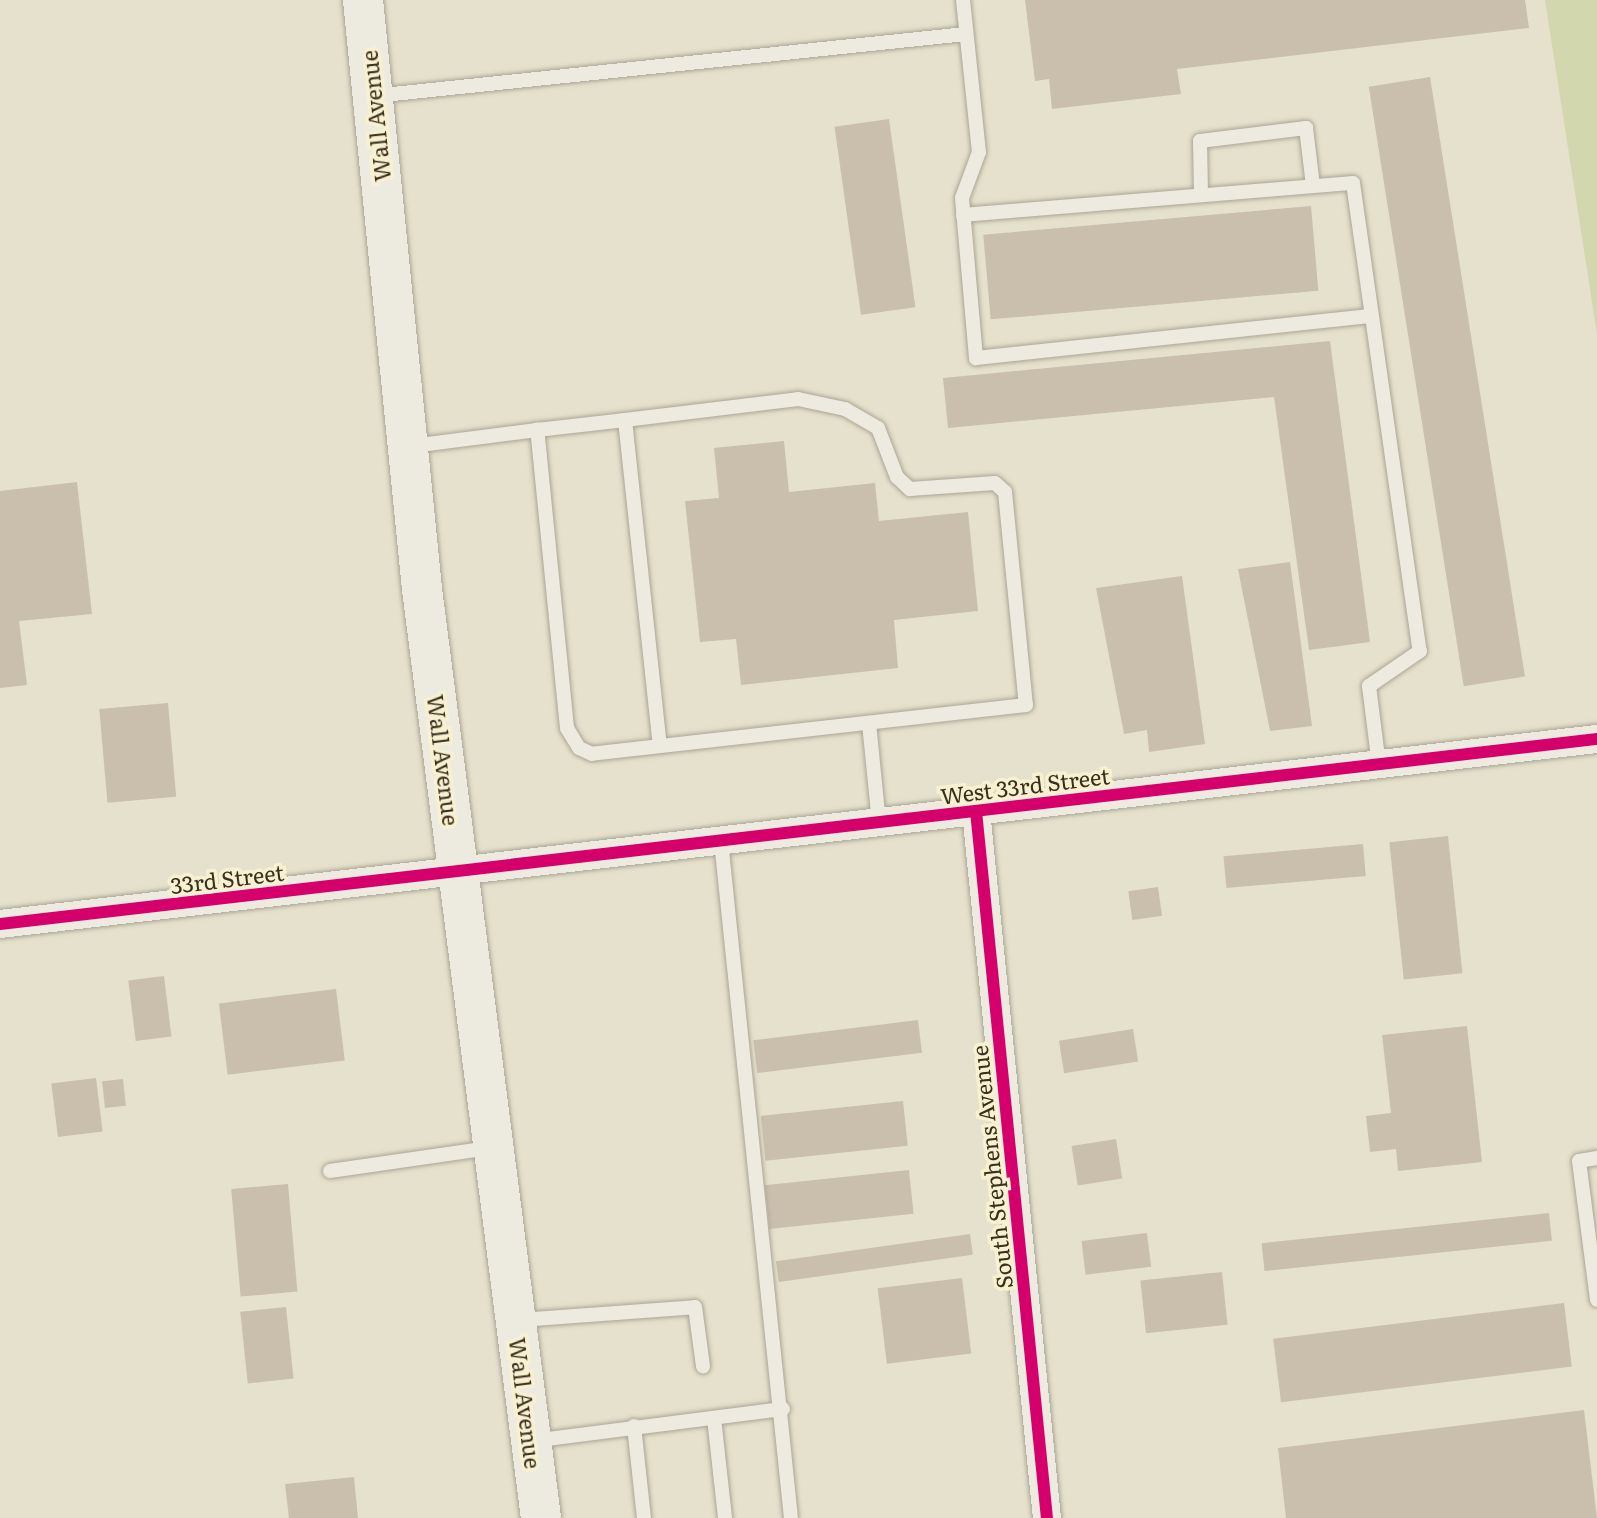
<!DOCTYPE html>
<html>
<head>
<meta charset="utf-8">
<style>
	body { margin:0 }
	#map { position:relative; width:1597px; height:1518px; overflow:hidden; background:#e6e1cc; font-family:Literata,serif }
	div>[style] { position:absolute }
	.green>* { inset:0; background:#d2d7ae }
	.building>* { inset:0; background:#cabfad; transform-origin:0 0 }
	.roads { filter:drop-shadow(0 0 2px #aba596) drop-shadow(0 0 2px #aba596) }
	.service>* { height:14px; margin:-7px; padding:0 7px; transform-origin:7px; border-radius:7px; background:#edeadf }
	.minor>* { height:28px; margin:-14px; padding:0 14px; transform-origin:14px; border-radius:14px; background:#edeadf }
	.secondary>* { height:40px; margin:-20px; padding:0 20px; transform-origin:20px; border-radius:20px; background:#edeadf }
	.cycleway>* { height:12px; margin:-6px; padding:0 6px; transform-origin:6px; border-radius:6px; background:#d6006c }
	span { translate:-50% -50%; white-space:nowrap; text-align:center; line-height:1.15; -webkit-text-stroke:7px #f7f1d2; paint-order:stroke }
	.street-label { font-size:22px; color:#3a2e1d }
</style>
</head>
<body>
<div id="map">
	<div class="green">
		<div style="clip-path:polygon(1545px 0,1597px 0,1597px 334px)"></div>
	</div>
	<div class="building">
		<div style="clip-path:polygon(1025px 0,1525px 0,1529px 28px,1177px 69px,1181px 94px,1052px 109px,1049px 79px,1035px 81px)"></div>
		<div style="left:1430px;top:77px;width:607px;height:62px;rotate:81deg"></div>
		<div style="left:889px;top:119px;width:190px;height:55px;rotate:82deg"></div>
		<div style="left:1311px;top:206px;width:85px;height:329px;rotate:85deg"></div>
		<div style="clip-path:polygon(1330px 341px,1370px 642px,1309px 650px,1274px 397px,948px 428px,943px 378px)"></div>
		<div style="clip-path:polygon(784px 441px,789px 492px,875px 483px,879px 521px,968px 512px,978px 611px,894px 620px,898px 668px,741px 685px,736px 639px,700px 642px,685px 501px,719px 498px,714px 448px)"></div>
		<div style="clip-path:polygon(77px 482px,92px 614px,19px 621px,27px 685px,0 688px,0 491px)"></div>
		<div style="clip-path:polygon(1290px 562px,1312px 726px,1270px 731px,1238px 569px)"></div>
		<div style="clip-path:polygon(1182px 576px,1205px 744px,1149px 752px,1147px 730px,1124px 734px,1096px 588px)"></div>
		<div style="left:168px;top:703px;width:94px;height:69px;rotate:85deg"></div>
		<div style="left:1448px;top:836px;width:138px;height:59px;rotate:84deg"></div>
		<div style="left:1363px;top:844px;width:32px;height:140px;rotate:85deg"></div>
		<div style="left:1158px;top:887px;width:29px;height:30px;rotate:82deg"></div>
		<div style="left:164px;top:976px;width:61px;height:36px;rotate:83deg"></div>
		<div style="left:336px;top:989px;width:72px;height:118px;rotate:83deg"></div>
		<div style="left:918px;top:1020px;width:33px;height:166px;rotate:83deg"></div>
		<div style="clip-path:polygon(1467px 1026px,1482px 1162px,1398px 1171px,1396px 1149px,1370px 1152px,1366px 1116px,1391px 1113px,1382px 1035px)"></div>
		<div style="left:1133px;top:1029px;width:33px;height:75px;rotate:81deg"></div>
		<div style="left:96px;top:1078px;width:54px;height:45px;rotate:83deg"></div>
		<div style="left:123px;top:1079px;width:27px;height:21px;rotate:84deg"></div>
		<div style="left:903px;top:1101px;width:45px;height:143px;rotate:84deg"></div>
		<div style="left:1116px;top:1139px;width:40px;height:45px;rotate:81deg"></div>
		<div style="left:909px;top:1170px;width:44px;height:145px;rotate:84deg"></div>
		<div style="left:288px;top:1184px;width:108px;height:57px;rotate:85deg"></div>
		<div style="left:1549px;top:1213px;width:28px;height:289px;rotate:84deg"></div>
		<div style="left:1147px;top:1233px;width:34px;height:66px;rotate:83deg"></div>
		<div style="left:970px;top:1234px;width:21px;height:196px;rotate:82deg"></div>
		<div style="left:1222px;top:1272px;width:53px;height:82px;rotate:84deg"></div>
		<div style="left:962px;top:1278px;width:76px;height:85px;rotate:83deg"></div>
		<div style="left:1564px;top:1303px;width:64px;height:293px;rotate:83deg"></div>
		<div style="left:286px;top:1307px;width:72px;height:46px;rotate:84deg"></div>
		<div style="clip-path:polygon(1584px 1410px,1597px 1518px,1286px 1518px,1278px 1448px)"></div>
		<div style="clip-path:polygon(354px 1477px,358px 1518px,289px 1518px,285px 1484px)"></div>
	</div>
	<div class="roads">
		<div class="service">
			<div style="left:963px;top:0;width:153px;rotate:84deg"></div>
			<div style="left:979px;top:152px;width:49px;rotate:110.3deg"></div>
			<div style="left:962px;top:198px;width:161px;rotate:85deg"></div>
			<div style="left:976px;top:358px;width:396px;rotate:-6.1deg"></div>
			<div style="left:374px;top:96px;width:595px;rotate:-5.98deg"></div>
			<div style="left:1201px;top:193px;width:52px;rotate:-91.1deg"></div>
			<div style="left:1200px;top:141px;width:107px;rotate:-7deg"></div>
			<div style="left:1306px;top:128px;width:58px;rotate:83.1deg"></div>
			<div style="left:963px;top:215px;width:391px;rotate:-4.7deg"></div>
			<div style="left:1353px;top:183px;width:473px;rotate:81.9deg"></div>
			<div style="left:1420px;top:651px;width:62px;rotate:145.5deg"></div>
			<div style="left:1369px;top:686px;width:80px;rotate:82.8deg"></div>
			<div style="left:625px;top:420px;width:328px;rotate:83.9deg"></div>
			<div style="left:412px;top:446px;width:126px;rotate:-7.3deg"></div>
			<div style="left:537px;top:430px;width:89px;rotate:-6.5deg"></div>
			<div style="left:625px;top:420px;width:174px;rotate:-6.9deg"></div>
			<div style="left:798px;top:399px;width:48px;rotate:12deg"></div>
			<div style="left:845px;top:409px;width:38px;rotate:30deg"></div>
			<div style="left:878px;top:428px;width:53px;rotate:68.8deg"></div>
			<div style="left:897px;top:477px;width:18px;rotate:43deg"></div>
			<div style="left:910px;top:489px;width:85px;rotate:-4deg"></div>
			<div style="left:995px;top:483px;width:13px;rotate:42deg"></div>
			<div style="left:1005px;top:492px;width:214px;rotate:84.4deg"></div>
			<div style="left:1026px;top:705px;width:437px;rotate:173.6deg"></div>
			<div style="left:592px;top:754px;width:14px;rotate:-155deg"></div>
			<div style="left:579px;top:748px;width:23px;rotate:-121deg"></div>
			<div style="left:567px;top:728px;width:300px;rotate:-95.7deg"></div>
			<div style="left:869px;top:723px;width:100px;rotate:84.3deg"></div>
			<div style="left:721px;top:841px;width:681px;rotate:84.1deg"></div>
			<div style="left:1597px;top:1158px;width:18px;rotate:171deg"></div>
			<div style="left:1579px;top:1161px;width:140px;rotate:82.6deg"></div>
			<div style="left:330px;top:1171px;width:161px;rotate:-8.2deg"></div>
			<div style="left:520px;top:1320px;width:175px;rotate:-4.2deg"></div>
			<div style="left:695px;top:1307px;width:60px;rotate:82.3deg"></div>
			<div style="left:714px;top:1418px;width:101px;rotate:83.7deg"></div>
			<div style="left:634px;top:1426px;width:93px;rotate:83.8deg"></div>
			<div style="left:532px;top:1441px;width:253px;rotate:-7.3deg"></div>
		</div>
		<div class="minor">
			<div style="left:976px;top:811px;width:711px;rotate:84.27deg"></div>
			<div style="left:0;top:924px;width:1608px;rotate:-6.61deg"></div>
		</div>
		<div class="secondary">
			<div style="left:363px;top:0;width:592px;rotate:84.28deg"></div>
			<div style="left:422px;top:589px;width:937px;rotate:82.7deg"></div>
		</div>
	</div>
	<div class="cycleway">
		<div style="left:976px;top:811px;width:711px;rotate:84.27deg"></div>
		<div style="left:0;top:924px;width:1608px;rotate:-6.61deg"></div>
	</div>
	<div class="street-label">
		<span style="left:375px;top:116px;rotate:-96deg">Wall Avenue</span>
		<span style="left:444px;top:760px;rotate:83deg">Wall Avenue</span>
		<span style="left:1025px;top:785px;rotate:-7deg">West 33rd Street</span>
		<span style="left:227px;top:878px;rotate:-7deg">33rd Street</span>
		<span style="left:991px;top:1167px;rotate:-96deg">South Stephens Avenue</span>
		<span style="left:526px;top:1403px;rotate:83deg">Wall Avenue</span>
	</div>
</div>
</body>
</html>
